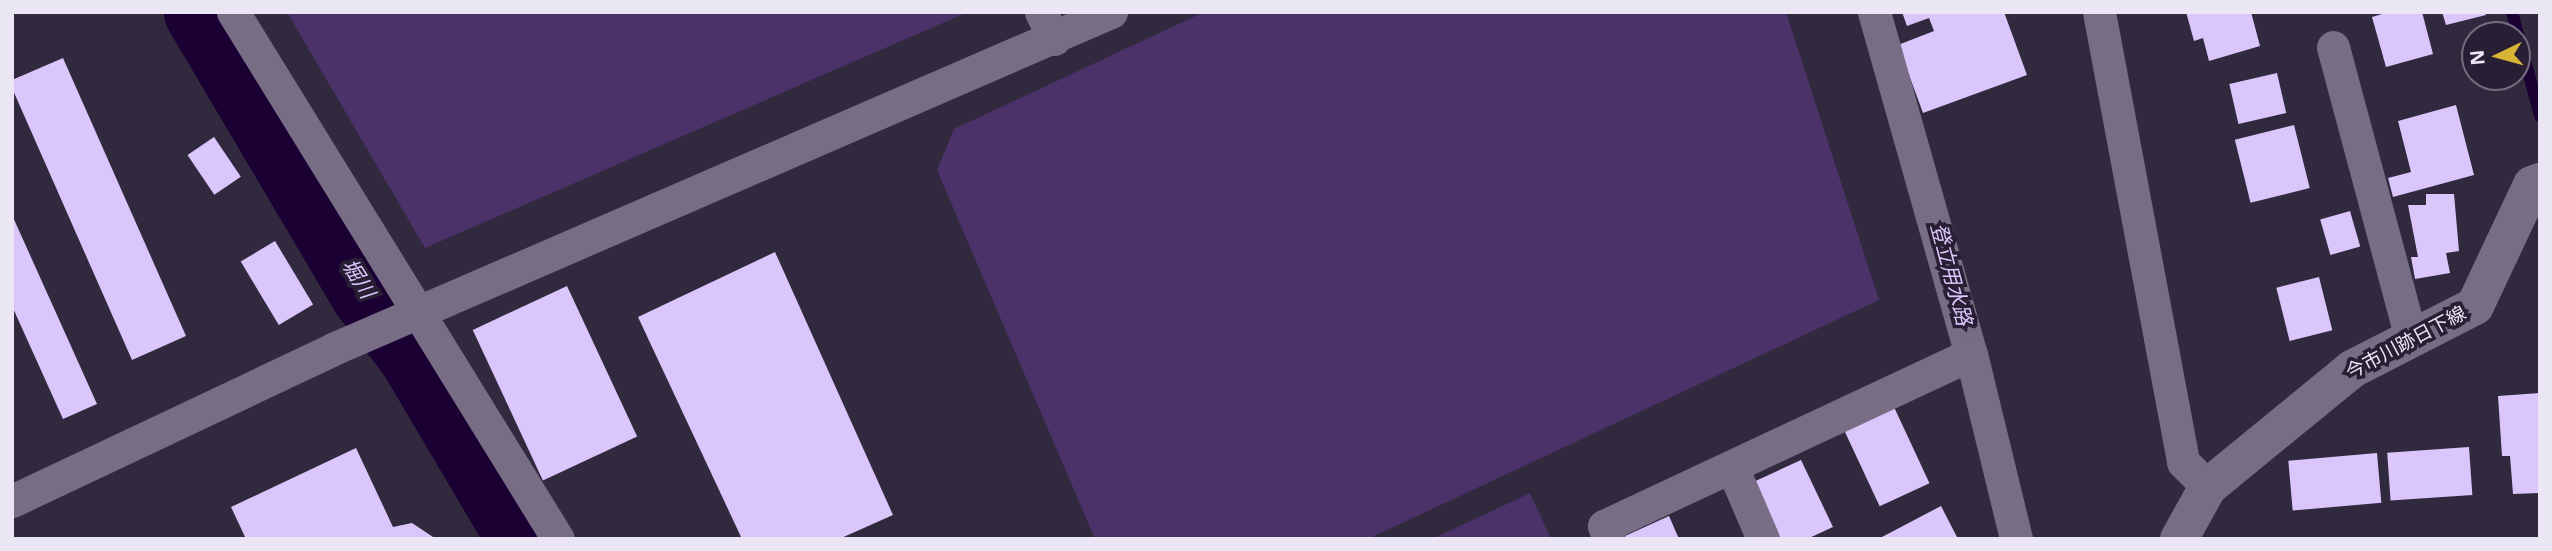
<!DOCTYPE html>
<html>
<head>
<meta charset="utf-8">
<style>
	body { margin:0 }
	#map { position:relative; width:2552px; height:551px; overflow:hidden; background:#31293e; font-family:"Noto Sans","Noto Sans JP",sans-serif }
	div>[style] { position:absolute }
	.green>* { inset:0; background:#4b3269 }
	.stream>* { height:12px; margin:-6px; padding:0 6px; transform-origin:6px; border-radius:6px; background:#1b0033 }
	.river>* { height:74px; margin:-37px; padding:0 37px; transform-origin:37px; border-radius:37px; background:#1b0033 }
	.building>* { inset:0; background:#dbc6fc; transform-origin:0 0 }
	.minor>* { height:33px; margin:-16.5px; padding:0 16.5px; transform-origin:16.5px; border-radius:16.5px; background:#776e86 }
	.tertiary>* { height:38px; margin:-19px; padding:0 19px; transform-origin:19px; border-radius:19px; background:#776e86 }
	span { translate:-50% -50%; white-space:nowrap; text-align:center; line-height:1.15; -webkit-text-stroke:7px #281f34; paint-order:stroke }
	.street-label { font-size:19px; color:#ebe6f4 }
	.water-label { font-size:21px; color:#dcc7fd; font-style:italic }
	.frame { position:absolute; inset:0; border:14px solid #ebe6f4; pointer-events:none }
	.north { position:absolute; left:2461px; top:21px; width:70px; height:70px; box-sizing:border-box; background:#281f34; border:2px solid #766f81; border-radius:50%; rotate:265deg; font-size:19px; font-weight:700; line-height:28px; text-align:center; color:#ebe6f4 }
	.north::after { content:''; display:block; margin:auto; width:24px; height:32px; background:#d8b434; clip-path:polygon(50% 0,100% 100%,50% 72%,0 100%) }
</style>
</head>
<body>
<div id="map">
	<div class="green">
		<div style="clip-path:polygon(287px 12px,968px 12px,425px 248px)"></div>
		<div style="clip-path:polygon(1204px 12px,1786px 12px,1879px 300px,1368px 539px,1095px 539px,937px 170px,954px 129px)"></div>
		<div style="clip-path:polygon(1530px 493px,1551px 539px,1432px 539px)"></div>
	</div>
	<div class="stream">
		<div style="left:2512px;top:12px;width:108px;rotate:74.9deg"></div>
	</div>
	<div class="river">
		<div style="left:201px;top:12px;width:326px;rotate:59.4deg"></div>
		<div style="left:367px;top:293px;width:76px;rotate:51.9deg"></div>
		<div style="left:414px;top:353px;width:216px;rotate:59.4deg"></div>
	</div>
	<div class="building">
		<div style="clip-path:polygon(1902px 12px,2004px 12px,2027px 75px,1923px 113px,1898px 45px,1934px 31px,1929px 18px,1907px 26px)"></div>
		<div style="clip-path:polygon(2186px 12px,2251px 12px,2260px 46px,2209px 61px,2203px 38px,2194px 41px)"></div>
		<div style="clip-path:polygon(2389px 12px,2422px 12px,2433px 54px,2386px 67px,2372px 17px)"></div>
		<div style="clip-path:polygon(2442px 12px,2485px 12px,2486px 15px,2446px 25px)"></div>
		<div style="clip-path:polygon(63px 58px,186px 336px,132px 360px,12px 88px,12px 80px)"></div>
		<div style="left:2277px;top:73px;width:41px;height:49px;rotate:77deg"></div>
		<div style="clip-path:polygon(2456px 105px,2474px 175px,2393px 197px,2388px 178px,2411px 172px,2398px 121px)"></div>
		<div style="left:2294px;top:125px;width:65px;height:61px;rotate:76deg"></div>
		<div style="left:214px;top:137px;width:48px;height:32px;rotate:56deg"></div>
		<div style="clip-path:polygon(2426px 194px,2454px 194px,2459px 251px,2446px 253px,2450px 273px,2415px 279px,2411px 257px,2418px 257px,2408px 205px,2426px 205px)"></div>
		<div style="left:2350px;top:211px;width:37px;height:31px;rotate:74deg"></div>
		<div style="clip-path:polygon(12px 215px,97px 404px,63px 419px,12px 306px)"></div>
		<div style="left:275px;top:241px;width:74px;height:40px;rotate:59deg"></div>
		<div style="clip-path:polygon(775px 252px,893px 515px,839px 539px,742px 539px,638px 317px)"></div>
		<div style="left:2319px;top:277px;width:55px;height:44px;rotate:76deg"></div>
		<div style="left:567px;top:286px;width:166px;height:104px;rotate:65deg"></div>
		<div style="clip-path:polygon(2540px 393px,2540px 493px,2513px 494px,2510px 456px,2502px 456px,2498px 396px)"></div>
		<div style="left:1894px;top:407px;width:84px;height:55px;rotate:65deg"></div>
		<div style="left:2469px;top:447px;width:48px;height:82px;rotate:86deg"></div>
		<div style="clip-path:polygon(356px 448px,393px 527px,412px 523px,436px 539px,246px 539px,231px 507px)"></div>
		<div style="left:2377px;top:453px;width:50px;height:89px;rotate:85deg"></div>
		<div style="clip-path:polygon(1801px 460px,1833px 527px,1807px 539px,1774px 539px,1749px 484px)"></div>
		<div style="clip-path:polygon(1941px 506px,1958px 539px,1883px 539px,1882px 537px)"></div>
		<div style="clip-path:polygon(1669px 516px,1679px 539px,1626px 539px,1625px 536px)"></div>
	</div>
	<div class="minor">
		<div style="left:233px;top:12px;width:619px;rotate:58.34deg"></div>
		<div style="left:1041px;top:12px;width:30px;rotate:64deg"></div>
		<div style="left:1874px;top:12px;width:355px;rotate:74.2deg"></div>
		<div style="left:1971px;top:354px;width:190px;rotate:76.3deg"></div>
		<div style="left:2099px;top:12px;width:458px;rotate:79.4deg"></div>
		<div style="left:2183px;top:462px;width:35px;rotate:45deg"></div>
		<div style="left:2333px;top:47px;width:302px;rotate:75deg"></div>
		<div style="left:1732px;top:467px;width:78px;rotate:66.7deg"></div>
		<div style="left:12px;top:501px;width:355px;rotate:-25.3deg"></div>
		<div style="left:333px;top:349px;width:848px;rotate:-23.42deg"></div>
		<div style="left:1609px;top:539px;width:14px;rotate:-111deg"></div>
		<div style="left:1604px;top:526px;width:405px;rotate:-25.1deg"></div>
	</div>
	<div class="tertiary">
		<div style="left:2179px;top:539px;width:60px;rotate:-60.9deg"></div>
		<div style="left:2208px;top:487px;width:186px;rotate:-39.3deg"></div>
		<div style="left:2352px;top:369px;width:138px;rotate:-27.1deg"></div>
		<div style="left:2475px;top:306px;width:134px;rotate:-64.8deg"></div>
		<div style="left:2532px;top:185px;width:9px;rotate:-21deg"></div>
	</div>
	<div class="street-label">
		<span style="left:2406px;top:343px;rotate:-28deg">今市川跡日下線</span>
	</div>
	<div class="water-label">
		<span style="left:1952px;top:274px;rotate:75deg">登立用水路</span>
		<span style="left:359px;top:278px;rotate:58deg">堀川</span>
	</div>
	<div class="frame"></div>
	<div class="north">N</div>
</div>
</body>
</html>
